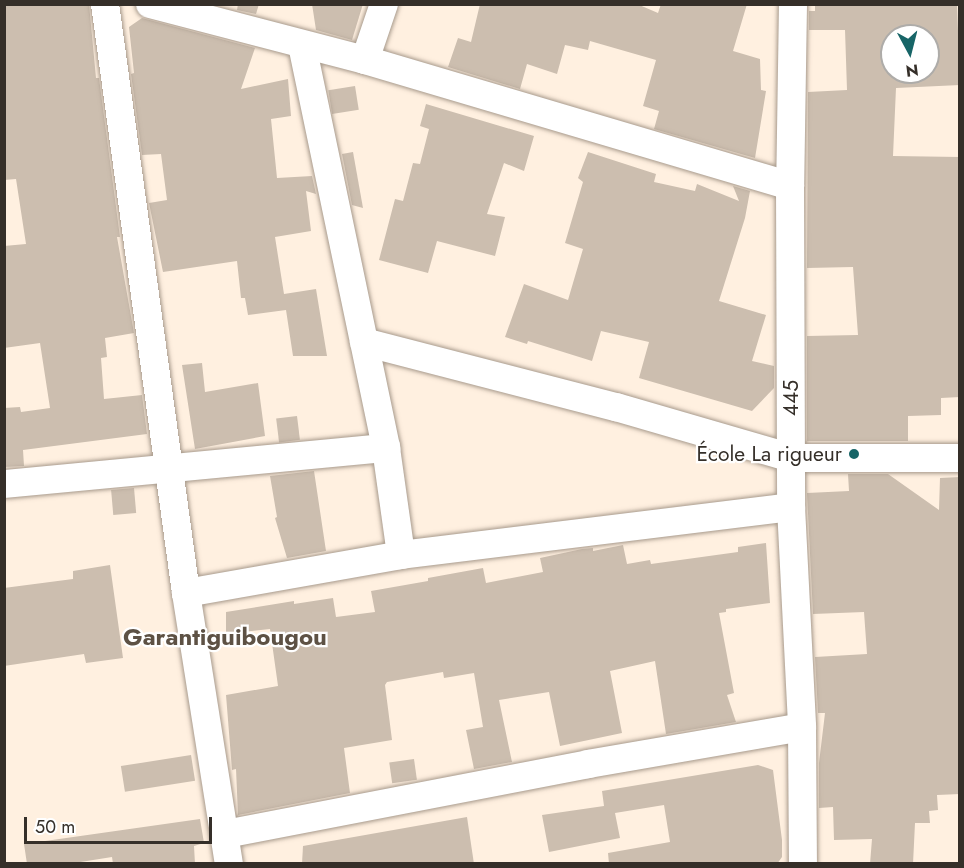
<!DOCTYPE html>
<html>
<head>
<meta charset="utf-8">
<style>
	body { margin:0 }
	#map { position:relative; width:964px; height:868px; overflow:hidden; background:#fff0e0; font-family:Jost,sans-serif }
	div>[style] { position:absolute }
	.building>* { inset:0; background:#ccbeaf; transform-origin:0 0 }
	.roads { filter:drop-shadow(0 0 2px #a89a8c) drop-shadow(0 0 2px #a89a8c) }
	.minor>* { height:28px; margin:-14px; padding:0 14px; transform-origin:14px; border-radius:14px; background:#fff }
	.dots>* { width:16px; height:16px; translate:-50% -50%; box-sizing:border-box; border:3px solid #fff; border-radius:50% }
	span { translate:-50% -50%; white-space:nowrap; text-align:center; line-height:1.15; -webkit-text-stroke:4.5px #fff; paint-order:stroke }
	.street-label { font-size:21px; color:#352f29 }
	.poi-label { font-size:21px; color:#352f29 }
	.right { translate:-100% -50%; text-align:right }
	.quarter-label { font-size:24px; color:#5d5144; font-weight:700 }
	.frame { position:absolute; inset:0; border:6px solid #352f29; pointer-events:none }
	.north { position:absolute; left:880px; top:24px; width:60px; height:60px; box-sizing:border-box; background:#fff; border:2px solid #aeaca9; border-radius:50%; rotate:173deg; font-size:16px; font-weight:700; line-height:24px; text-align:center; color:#352f29 }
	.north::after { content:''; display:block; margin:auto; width:21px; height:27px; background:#176567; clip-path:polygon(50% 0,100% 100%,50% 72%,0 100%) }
	.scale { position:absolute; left:24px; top:817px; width:188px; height:27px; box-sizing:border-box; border:3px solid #352f29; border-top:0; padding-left:8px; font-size:18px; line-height:21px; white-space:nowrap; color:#352f29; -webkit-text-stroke:4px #fff; paint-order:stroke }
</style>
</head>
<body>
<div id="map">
	<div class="building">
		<div style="clip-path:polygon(4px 4px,89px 4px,96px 78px,99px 78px,120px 237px,117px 237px,134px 333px,105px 338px,107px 357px,101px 358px,104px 399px,142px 395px,147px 434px,23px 450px,24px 466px,4px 467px,4px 408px,20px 407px,21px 412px,50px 408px,40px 343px,4px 348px,4px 246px,26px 244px,16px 179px,4px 180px)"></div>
		<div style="clip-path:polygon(238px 4px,259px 4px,256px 14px,237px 10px)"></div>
		<div style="clip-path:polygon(312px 4px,363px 4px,352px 40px,316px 30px)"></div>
		<div style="clip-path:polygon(480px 4px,637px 4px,658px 13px,661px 4px,747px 4px,733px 51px,760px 59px,761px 90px,766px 91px,755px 158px,654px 129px,659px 111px,643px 106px,656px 60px,590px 41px,588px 50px,565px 45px,557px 74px,527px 64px,520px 89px,448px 67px,458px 38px,471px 42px)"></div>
		<div style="clip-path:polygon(evenodd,815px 4px,957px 4px,960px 85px,896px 88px,893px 156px,960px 157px,960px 397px,941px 398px,941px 415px,908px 416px,908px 441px,807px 441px,807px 336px,858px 335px,853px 267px,807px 268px,808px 92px,847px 90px,845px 30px,809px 30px,809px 11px,815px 11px,815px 4px,892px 36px,928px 36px,928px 72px,892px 72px,892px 36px)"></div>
		<div style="clip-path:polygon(142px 18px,255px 48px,241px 89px,288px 79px,291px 116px,271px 119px,277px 178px,312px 176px,316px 194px,306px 191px,311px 231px,275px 237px,284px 294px,316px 289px,327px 356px,293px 356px,286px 310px,248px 315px,245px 298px,241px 298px,237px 261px,163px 272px,149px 203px,167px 200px,161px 154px,142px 155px,131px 74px,134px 73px,129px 27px)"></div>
		<div style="left:355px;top:86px;width:24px;height:27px;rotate:81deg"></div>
		<div style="clip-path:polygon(426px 104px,534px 136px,524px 171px,504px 163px,487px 214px,505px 217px,495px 256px,437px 241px,428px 273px,379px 260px,395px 199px,403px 201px,413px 163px,420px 164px,429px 129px,420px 126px)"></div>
		<div style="clip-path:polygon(353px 152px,363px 208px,352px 205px,342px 154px)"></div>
		<div style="clip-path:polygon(588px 152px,656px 174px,654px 182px,695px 191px,697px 184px,739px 201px,733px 186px,750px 191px,745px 218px,719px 301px,766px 315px,752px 361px,774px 366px,774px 388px,752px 411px,639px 378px,649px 342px,601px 331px,592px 361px,528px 341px,527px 344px,505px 337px,524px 284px,568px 300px,583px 249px,565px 243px,583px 182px,578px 178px)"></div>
		<div style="clip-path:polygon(202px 363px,205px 392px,258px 383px,265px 436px,195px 449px,182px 365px)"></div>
		<div style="left:297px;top:416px;width:24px;height:21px;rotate:83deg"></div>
		<div style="clip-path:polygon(314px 471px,326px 551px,287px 558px,275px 518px,277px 517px,270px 476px)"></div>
		<div style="clip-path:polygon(848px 474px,888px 474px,939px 510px,940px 478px,960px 477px,960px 794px,937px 795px,938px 810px,929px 811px,930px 823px,915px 823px,913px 864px,870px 864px,872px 839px,834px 840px,833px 807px,819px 808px,819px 763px,825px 713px,818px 713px,815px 657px,867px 654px,864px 612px,813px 614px,807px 493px,849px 491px)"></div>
		<div style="left:134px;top:488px;width:25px;height:23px;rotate:85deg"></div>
		<div style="clip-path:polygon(766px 543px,770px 603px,726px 609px,726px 612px,719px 613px,734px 693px,727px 695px,736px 722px,666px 734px,655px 661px,610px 671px,622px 733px,560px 746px,549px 692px,499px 700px,512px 762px,474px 769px,466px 730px,483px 727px,474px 673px,444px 678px,443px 672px,387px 682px,385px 685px,392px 740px,344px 748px,350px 793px,238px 815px,236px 769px,232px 770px,226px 695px,278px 686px,270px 629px,226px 634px,226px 612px,294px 601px,294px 604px,333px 598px,336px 617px,375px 612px,371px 591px,428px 581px,428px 578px,483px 568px,486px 583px,543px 572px,540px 558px,582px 549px,593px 548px,593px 551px,623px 545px,627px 564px,650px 560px,651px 564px,738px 552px,738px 547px)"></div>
		<div style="clip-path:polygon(110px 565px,123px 658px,86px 663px,84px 654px,4px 666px,4px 588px,73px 579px,73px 571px)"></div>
		<div style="left:191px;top:755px;width:26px;height:71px;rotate:81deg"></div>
		<div style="left:414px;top:759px;width:21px;height:25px;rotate:82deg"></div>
		<div style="clip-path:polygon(758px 765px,773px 770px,782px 840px,782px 857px,777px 864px,609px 864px,608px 853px,670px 842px,664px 805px,615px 813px,620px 838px,549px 852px,542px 815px,604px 806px,602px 791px)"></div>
		<div style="clip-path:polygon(467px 817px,474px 864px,302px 864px,303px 846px)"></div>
		<div style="clip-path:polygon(200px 819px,204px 843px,194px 846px,195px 864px,113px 864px,112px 857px,68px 864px,27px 864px,24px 844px)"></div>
	</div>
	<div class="roads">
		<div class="minor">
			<div style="left:105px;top:4px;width:595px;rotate:82.17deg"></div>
			<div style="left:186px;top:593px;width:274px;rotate:81deg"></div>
			<div style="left:150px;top:4px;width:222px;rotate:14.6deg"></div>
			<div style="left:365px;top:60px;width:443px;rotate:16.5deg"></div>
			<div style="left:793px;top:4px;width:182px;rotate:90.9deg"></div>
			<div style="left:790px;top:186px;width:321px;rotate:89.8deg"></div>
			<div style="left:791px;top:507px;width:220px;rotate:87.1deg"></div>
			<div style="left:802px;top:727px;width:137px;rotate:89.6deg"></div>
			<div style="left:302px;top:45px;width:412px;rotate:78.2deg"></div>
			<div style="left:386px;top:448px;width:108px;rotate:82deg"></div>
			<div style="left:365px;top:60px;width:59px;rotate:-71.3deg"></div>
			<div style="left:364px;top:342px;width:260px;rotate:14.5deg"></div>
			<div style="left:616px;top:407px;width:182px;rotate:16.2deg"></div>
			<div style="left:791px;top:458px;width:169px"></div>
			<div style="left:4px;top:484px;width:384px;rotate:-5.4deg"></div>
			<div style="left:186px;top:593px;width:218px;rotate:-10deg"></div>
			<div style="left:401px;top:555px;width:393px;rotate:-7deg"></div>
			<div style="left:225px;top:834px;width:370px;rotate:-10.9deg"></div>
			<div style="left:588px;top:764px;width:217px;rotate:-9.8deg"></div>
		</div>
	</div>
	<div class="dots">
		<div style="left:854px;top:454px;background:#176567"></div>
	</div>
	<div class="street-label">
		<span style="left:791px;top:398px;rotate:-90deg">445</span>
	</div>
	<div class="poi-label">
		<span class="right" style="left:842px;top:454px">École La rigueur</span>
	</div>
	<div class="quarter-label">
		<span style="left:225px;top:637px">Garantiguibougou</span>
	</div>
	<div class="frame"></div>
	<div class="north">N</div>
	<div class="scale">50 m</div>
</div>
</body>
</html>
